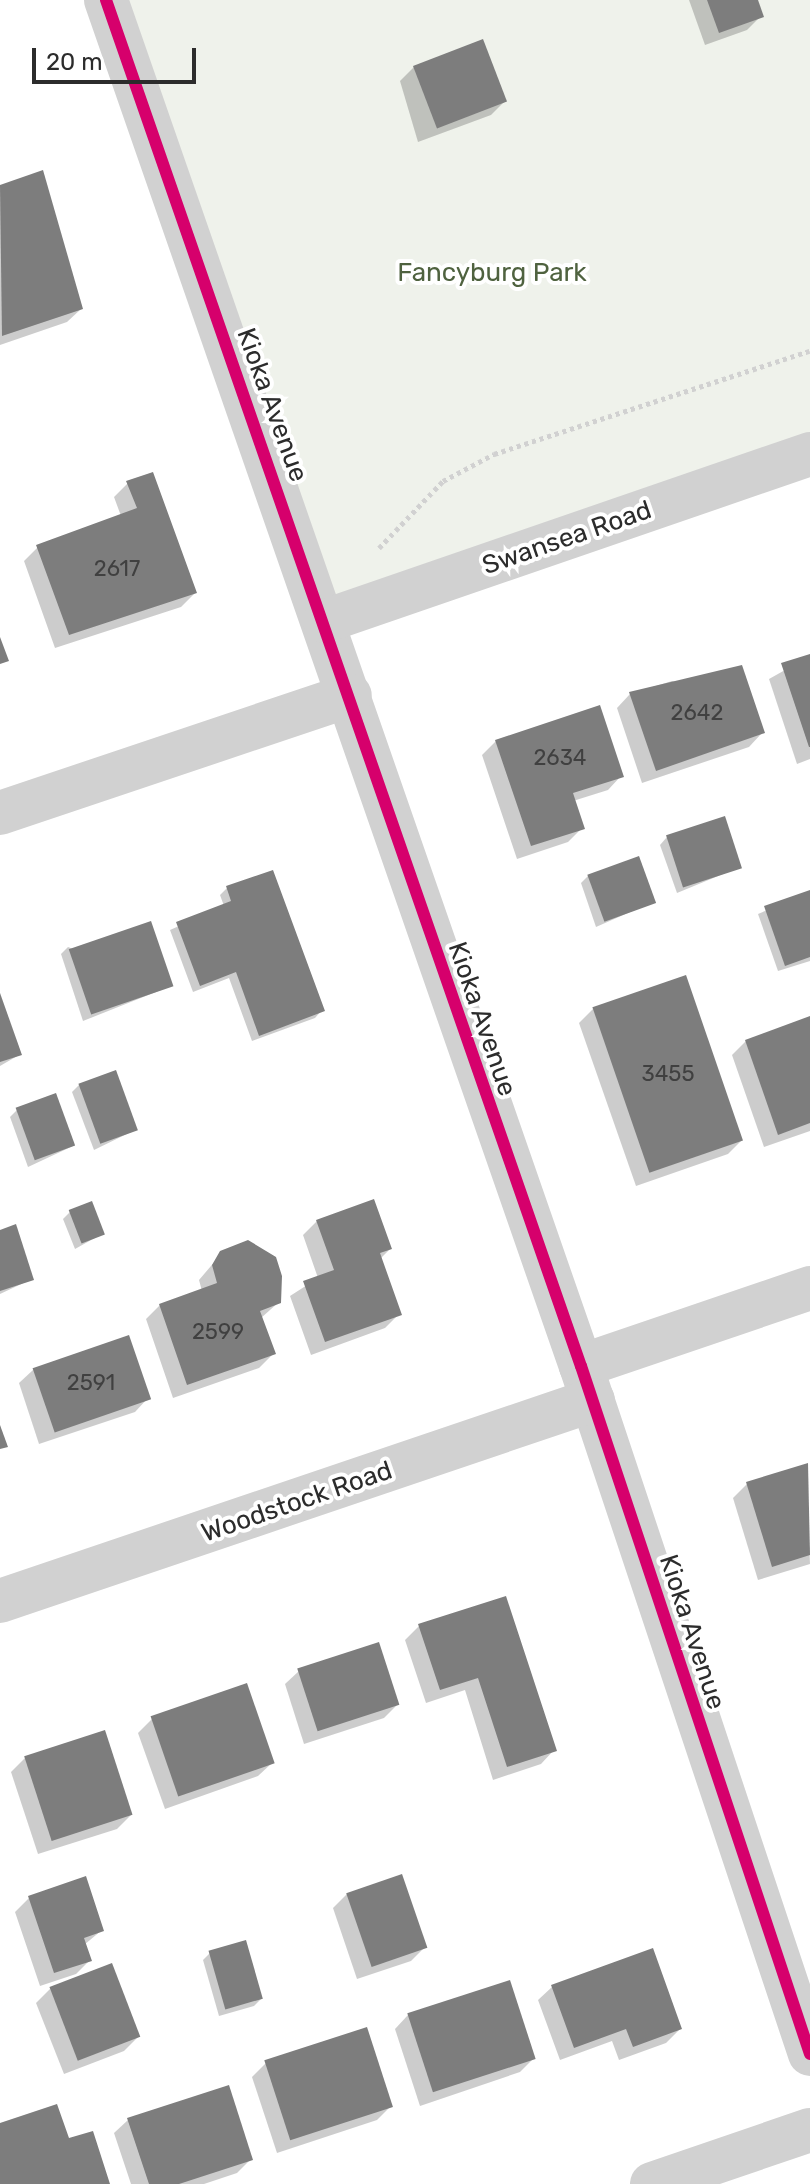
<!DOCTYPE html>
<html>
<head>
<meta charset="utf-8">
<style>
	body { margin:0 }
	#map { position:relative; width:810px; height:2184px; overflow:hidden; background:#fff; font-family:Rubik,sans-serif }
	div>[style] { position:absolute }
	.green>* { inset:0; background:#eff2eb }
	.shadow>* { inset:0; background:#0003 }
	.building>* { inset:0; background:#7d7d7d; transform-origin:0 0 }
	.path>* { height:5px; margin-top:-2.5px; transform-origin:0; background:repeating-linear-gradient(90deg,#d1d1d1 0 4px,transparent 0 8px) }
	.minor>* { height:44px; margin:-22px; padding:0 22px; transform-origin:22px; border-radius:22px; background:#d1d1d1 }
	.cycleway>* { height:12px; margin:-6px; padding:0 6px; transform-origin:6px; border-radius:6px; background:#d6006c }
	span { translate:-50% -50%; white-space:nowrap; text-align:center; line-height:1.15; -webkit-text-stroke:8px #fff; paint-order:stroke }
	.number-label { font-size:22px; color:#404040 }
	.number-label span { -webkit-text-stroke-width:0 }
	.park-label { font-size:26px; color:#4f623f }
	.street-label { font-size:26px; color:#2c2c2c }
	.scale { position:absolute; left:32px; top:48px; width:164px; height:36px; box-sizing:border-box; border:4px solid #2c2c2c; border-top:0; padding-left:10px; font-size:24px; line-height:28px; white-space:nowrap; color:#2c2c2c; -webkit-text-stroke:6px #fff; paint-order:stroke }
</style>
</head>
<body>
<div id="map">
	<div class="green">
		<div style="clip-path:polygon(106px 0,810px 0,810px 454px,325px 621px)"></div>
	</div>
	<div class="shadow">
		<div style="clip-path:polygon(689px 0,756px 0,761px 16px,747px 30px,705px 45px)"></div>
		<div style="clip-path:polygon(414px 67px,505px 101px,491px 115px,418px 142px,400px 81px)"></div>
		<div style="clip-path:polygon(42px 173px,81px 309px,67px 322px,0 345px,0 187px)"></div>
		<div style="clip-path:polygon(128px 483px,195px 593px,181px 607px,55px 648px,24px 561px,38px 547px,121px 516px,114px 497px)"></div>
		<div style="clip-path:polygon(810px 656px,810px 759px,797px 764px,769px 679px)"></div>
		<div style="clip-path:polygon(672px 681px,693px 685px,762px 733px,749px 747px,642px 783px,617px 708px,630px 694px)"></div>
		<div style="clip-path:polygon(496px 741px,621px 776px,608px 790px,573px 801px,582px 828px,568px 842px,517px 859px,482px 755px)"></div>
		<div style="clip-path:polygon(667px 837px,740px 867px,677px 893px,660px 845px)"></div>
		<div style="clip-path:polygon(588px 876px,653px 902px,596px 927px,581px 883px)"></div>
		<div style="clip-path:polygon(227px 888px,322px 1010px,315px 1018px,252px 1041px,229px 978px,193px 992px,170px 930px,224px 906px,220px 895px)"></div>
		<div style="clip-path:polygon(810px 892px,810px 961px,778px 971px,758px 914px)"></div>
		<div style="clip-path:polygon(68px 947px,171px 986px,83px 1021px,61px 954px)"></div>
		<div style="clip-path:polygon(0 997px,19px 1055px,0 1066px)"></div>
		<div style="clip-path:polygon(593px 1009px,742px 1140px,728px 1154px,636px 1186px,579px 1023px)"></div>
		<div style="clip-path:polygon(810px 1019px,810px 1131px,764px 1147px,732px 1055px,746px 1041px)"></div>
		<div style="clip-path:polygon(79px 1085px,135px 1130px,94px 1150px,72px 1092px)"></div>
		<div style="clip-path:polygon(17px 1110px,73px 1146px,28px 1167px,10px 1117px)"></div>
		<div style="clip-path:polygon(70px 1212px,102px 1234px,75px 1249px,63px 1219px)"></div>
		<div style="clip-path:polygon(317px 1221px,390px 1249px,380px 1259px,399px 1314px,385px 1328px,311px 1355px,290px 1296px,318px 1278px,303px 1235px)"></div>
		<div style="clip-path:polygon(0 1232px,32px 1279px,0 1294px)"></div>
		<div style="clip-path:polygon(222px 1253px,279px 1302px,261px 1318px,273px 1354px,259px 1368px,173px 1398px,146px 1319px,160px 1305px,202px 1291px,199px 1280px)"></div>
		<div style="clip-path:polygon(33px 1370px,148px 1398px,135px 1412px,39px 1444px,19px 1383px)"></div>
		<div style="clip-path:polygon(806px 1465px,810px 1564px,758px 1580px,733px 1498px,747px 1484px)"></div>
		<div style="clip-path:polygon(505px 1599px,554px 1750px,541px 1764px,493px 1780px,465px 1690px,426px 1703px,405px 1640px,419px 1626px)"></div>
		<div style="clip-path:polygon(299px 1671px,398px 1704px,384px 1718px,304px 1744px,285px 1684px)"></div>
		<div style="clip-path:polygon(152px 1719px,272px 1763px,258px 1776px,165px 1809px,138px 1733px)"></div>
		<div style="clip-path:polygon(25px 1758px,131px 1815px,117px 1829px,38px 1854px,11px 1772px)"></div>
		<div style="clip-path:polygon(347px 1894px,425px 1947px,411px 1961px,357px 1979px,333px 1908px)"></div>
		<div style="clip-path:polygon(29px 1898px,102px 1930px,84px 1945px,89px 1961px,76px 1974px,40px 1986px,15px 1912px)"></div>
		<div style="clip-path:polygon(210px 1953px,261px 1999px,254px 2006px,219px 2016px,203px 1960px)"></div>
		<div style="clip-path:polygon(552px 1987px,680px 2029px,666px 2043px,619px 2060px,612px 2041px,560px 2060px,538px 2000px)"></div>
		<div style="clip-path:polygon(50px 1989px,138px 2037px,124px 2051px,64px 2074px,36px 2003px)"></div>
		<div style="clip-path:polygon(408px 2015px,534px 2058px,520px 2072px,420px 2106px,395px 2029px)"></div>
		<div style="clip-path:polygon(266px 2063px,391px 2106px,377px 2120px,277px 2153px,252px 2077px)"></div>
		<div style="clip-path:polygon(128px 2120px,251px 2159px,237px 2173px,204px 2184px,131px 2184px,114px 2133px)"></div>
	</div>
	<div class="building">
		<div style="clip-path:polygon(707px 0,758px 0,764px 17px,719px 33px)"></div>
		<div style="left:483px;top:39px;width:67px;height:75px;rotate:69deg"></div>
		<div style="clip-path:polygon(43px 170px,83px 309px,2px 336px,0 185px)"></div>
		<div style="clip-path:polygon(153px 472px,197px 593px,69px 635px,36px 545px,137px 508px,126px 481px)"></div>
		<div style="clip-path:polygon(0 637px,9px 661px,0 664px)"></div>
		<div style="clip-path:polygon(810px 654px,810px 747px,809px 747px,781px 663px)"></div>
		<div style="clip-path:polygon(742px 665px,765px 733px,656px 771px,629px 692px)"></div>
		<div style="clip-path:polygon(600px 705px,624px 777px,573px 793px,585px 829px,531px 846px,495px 740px)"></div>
		<div style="left:725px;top:816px;width:55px;height:62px;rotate:72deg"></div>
		<div style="left:639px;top:856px;width:50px;height:55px;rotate:70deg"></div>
		<div style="clip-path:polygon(273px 870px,325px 1011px,259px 1036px,236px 972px,200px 986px,176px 922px,231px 901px,226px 886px)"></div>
		<div style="clip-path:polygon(810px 890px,810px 957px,785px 966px,764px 906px)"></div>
		<div style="left:151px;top:921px;width:69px;height:87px;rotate:71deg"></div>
		<div style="left:686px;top:975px;width:175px;height:99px;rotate:71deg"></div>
		<div style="clip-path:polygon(0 993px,22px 1055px,0 1062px)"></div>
		<div style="clip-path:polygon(810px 1016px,810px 1123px,778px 1135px,745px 1040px)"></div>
		<div style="left:116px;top:1070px;width:64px;height:40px;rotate:70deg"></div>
		<div style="left:56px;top:1093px;width:56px;height:43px;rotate:70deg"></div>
		<div style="clip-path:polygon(374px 1199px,392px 1249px,380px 1253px,402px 1315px,325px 1342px,303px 1281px,334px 1270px,316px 1220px)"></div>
		<div style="left:92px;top:1201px;width:36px;height:25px;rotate:69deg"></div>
		<div style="clip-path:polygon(16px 1224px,34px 1280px,0 1291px,0 1230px)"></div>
		<div style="clip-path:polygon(248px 1240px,276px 1257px,282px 1276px,281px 1303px,260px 1311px,276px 1354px,187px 1385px,159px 1304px,217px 1283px,212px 1265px,220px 1251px)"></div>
		<div style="left:129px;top:1335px;width:68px;height:102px;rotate:71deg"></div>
		<div style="clip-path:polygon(0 1425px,8px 1447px,0 1449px)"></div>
		<div style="clip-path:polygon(808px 1463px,810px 1555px,772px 1567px,746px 1482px)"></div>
		<div style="clip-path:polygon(506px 1596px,557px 1751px,507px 1767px,478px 1678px,440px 1690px,418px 1624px)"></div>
		<div style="left:379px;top:1642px;width:66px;height:86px;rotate:72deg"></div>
		<div style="left:247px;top:1683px;width:85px;height:102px;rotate:71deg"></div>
		<div style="left:105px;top:1730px;width:89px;height:85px;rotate:72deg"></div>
		<div style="left:402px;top:1874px;width:78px;height:59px;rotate:71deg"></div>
		<div style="clip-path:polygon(86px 1876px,104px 1931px,84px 1938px,92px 1961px,54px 1973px,28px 1896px)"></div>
		<div style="left:246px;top:1940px;width:61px;height:39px;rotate:74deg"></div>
		<div style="clip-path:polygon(653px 1948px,682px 2029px,633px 2047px,626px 2029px,574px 2048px,551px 1985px)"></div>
		<div style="left:112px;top:1963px;width:79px;height:67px;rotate:69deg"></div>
		<div style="left:510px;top:1980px;width:83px;height:108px;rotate:72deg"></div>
		<div style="left:367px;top:2027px;width:84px;height:108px;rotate:72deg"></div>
		<div style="clip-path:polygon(229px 2085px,253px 2160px,179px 2184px,149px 2184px,127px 2118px)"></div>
		<div style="clip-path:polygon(57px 2104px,69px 2138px,93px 2131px,110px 2184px,0 2184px,0 2123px)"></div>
	</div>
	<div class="path">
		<div style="left:379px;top:548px;width:93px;rotate:-46.3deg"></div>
		<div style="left:443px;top:481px;width:58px;rotate:-27.9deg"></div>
		<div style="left:494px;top:454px;width:332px;rotate:-18.1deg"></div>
	</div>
	<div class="minor">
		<div style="left:106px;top:0;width:1446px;rotate:70.83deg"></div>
		<div style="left:581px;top:1366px;width:725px;rotate:71.59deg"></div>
		<div style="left:325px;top:621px;width:513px;rotate:-19deg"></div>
		<div style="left:0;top:813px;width:369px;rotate:-18.6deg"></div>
		<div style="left:581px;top:1366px;width:242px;rotate:-18.8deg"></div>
		<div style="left:0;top:1601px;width:626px;rotate:-18.72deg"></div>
		<div style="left:652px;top:2184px;width:167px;rotate:-18.9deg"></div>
	</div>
	<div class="cycleway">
		<div style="left:106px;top:0;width:1446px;rotate:70.83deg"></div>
		<div style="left:581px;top:1366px;width:725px;rotate:71.59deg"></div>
	</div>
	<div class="number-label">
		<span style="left:117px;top:569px">2617</span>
		<span style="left:697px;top:713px">2642</span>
		<span style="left:560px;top:758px">2634</span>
		<span style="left:668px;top:1074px">3455</span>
		<span style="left:218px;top:1332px">2599</span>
		<span style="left:91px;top:1383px">2591</span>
	</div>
	<div class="park-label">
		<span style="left:492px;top:273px">Fancyburg Park</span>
	</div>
	<div class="street-label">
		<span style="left:272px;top:405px;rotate:70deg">Kioka Avenue</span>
		<span style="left:567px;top:538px;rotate:-19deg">Swansea Road</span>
		<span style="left:482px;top:1019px;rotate:71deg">Kioka Avenue</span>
		<span style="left:297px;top:1502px;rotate:-19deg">Woodstock Road</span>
		<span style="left:692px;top:1632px;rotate:72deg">Kioka Avenue</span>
	</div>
	<div class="scale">20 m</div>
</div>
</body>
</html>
